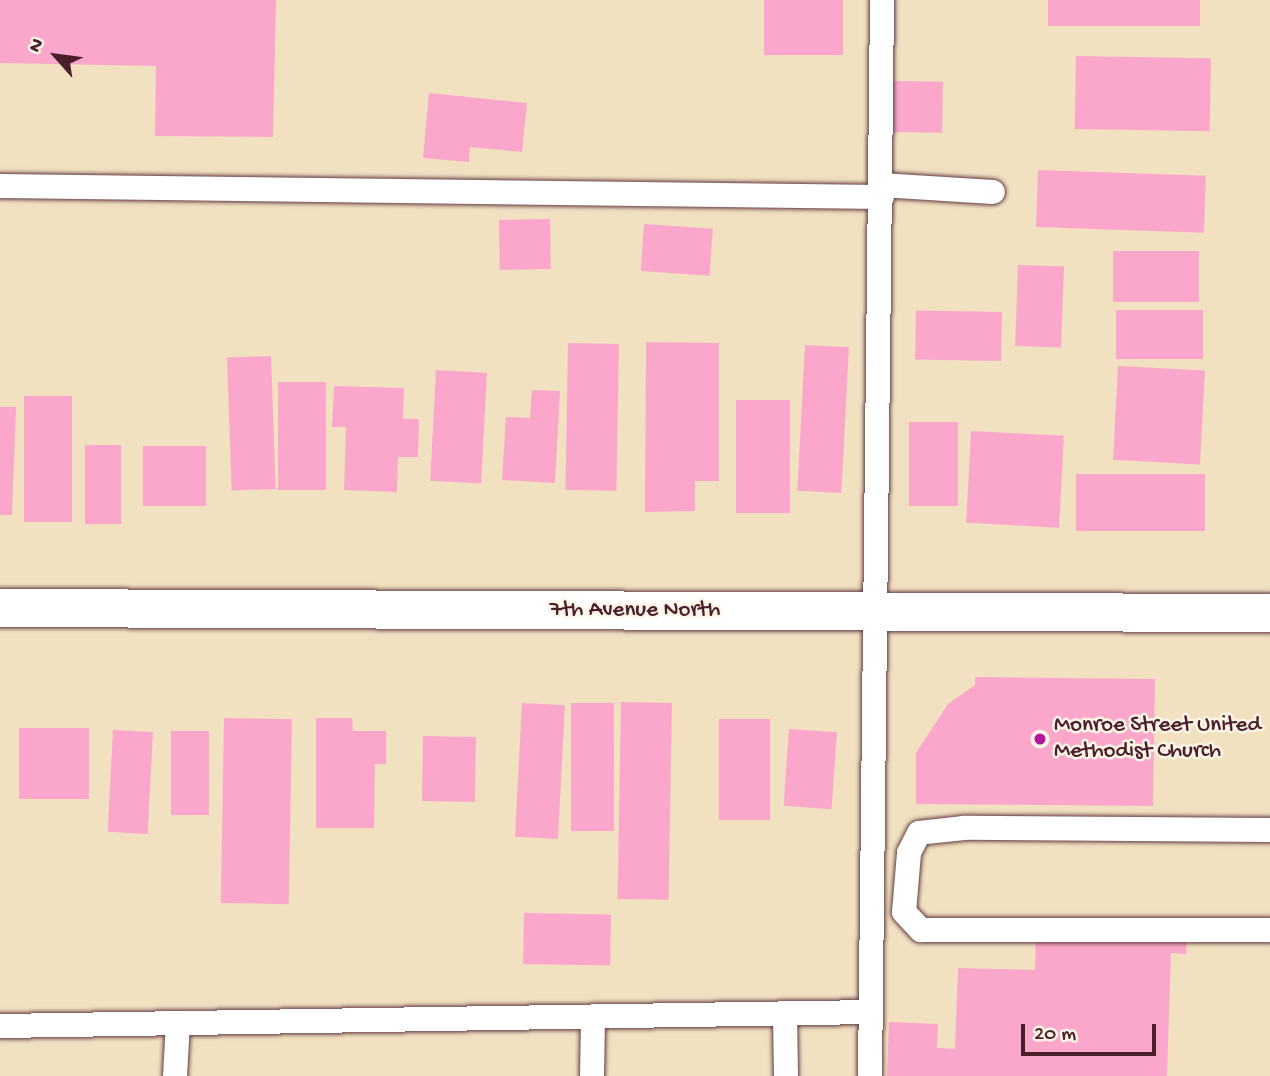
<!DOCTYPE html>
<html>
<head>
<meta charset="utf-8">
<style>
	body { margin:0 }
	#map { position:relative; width:1270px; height:1076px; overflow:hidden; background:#f1e1c1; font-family:"Gochi Hand",sans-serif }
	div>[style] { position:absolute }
	.building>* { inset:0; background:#faa7cb; transform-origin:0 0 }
	.roads { filter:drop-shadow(0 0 2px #633c42) drop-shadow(0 0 2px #633c42) }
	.service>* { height:24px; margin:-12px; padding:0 12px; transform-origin:12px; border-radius:12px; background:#fff }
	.minor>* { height:38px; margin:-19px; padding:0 19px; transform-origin:19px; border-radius:19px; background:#fff }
	.dots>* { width:19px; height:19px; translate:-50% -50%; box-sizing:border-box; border:4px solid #fcf5e5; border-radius:50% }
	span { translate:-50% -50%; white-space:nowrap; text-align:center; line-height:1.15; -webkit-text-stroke:5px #fcf5e5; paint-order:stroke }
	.street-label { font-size:23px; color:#4a1f2b }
	.poi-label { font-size:23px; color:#4a1f2b }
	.left { translate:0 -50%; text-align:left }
	.north { position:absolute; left:21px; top:21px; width:70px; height:70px; -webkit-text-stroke:5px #fcf5e5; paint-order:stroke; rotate:298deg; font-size:19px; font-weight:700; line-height:28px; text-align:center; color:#4a1f2b }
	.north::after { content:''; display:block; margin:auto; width:24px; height:32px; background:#4a1f2b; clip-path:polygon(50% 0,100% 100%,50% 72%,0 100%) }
	.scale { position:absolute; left:1021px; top:1024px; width:135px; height:32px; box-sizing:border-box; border:4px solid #4a1f2b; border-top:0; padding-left:9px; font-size:21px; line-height:24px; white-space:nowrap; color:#4a1f2b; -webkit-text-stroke:5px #fcf5e5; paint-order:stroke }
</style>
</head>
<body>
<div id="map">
	<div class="building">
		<div style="clip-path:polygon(0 0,276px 0,273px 137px,155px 136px,156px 66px,0 63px)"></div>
		<div style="left:764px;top:0;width:79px;height:55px"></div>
		<div style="left:1048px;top:0;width:152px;height:26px"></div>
		<div style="left:1076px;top:56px;width:135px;height:73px;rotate:1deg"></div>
		<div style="left:893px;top:81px;width:50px;height:51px;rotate:1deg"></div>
		<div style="clip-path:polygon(429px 93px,527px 103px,522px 152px,470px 147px,469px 162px,423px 158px)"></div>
		<div style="left:1038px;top:170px;width:168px;height:57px;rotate:2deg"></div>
		<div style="left:550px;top:219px;width:50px;height:51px;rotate:89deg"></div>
		<div style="left:644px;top:224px;width:69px;height:47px;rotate:4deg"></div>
		<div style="left:1199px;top:251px;width:51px;height:86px;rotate:90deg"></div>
		<div style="left:1018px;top:265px;width:46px;height:81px;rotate:2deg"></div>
		<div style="left:1116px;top:310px;width:87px;height:49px"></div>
		<div style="left:1002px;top:312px;width:49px;height:86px;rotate:91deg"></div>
		<div style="clip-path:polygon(646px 342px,719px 343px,719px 481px,695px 481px,695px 511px,645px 512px)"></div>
		<div style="left:568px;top:343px;width:51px;height:147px;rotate:1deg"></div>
		<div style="left:805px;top:345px;width:44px;height:146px;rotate:3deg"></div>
		<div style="left:271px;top:356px;width:133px;height:44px;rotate:88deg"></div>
		<div style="left:1118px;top:366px;width:87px;height:94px;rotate:3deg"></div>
		<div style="left:436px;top:370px;width:51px;height:111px;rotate:3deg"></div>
		<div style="left:326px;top:382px;width:108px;height:48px;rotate:90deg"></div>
		<div style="clip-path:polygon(334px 386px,404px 388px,403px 419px,419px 419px,418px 457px,398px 457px,397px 492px,344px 490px,346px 427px,332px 427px)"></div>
		<div style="clip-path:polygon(532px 390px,560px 391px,555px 483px,502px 480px,506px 417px,530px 418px)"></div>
		<div style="left:24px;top:396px;width:48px;height:126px"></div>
		<div style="left:736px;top:400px;width:54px;height:113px"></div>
		<div style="clip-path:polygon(0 407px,16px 407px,12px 515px,0 515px)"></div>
		<div style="left:909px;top:422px;width:49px;height:84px"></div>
		<div style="left:971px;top:431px;width:93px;height:92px;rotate:3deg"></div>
		<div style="left:85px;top:445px;width:36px;height:79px"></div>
		<div style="left:206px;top:446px;width:60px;height:63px;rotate:90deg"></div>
		<div style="left:1205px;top:474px;width:57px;height:129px;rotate:90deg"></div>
		<div style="clip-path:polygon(975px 677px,1155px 679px,1153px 806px,916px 804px,916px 753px,948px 704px,975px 685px)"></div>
		<div style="left:621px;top:702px;width:51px;height:197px;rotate:1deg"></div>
		<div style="left:522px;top:703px;width:43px;height:134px;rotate:3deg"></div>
		<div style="left:571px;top:703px;width:43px;height:128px"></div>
		<div style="left:224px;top:718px;width:68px;height:185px;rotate:1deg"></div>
		<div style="clip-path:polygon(316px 718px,352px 718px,353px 731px,386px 731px,386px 764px,375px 764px,374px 828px,316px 828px)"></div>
		<div style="left:719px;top:719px;width:51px;height:101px"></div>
		<div style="left:89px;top:728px;width:71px;height:70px;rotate:90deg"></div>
		<div style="left:789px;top:729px;width:48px;height:77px;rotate:4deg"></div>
		<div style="left:113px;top:730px;width:40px;height:102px;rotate:3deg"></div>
		<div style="left:171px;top:731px;width:38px;height:84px"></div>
		<div style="left:423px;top:736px;width:53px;height:65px;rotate:1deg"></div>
		<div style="left:524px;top:913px;width:87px;height:51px;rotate:1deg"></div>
		<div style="clip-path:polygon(1036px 931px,1187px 936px,1186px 954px,1171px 953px,1167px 1076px,887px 1076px,889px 1022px,938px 1024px,937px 1048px,955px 1049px,958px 968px,1035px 970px)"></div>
	</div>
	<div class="roads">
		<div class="service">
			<div style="left:881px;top:185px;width:112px;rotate:3.6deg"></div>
			<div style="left:0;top:186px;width:882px;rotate:0.71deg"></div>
			<div style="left:1270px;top:830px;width:306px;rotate:-179.6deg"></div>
			<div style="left:964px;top:828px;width:45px;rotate:173.7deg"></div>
			<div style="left:919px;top:833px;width:22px;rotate:117deg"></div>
			<div style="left:909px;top:853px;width:59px;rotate:94.8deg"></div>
			<div style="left:904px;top:912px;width:25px;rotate:47deg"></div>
			<div style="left:921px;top:930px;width:349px"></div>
			<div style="left:785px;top:1013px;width:63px;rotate:89.1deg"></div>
			<div style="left:0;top:1026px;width:871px;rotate:-0.92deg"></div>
			<div style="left:175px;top:1076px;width:53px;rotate:-86.8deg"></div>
			<div style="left:592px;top:1076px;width:59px;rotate:-89deg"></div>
			<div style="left:870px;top:1076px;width:1076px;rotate:-89.36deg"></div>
		</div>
		<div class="minor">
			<div style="left:0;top:608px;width:1270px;rotate:0.23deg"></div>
		</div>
	</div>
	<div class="dots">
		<div style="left:1040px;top:739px;background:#b5179e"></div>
	</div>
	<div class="street-label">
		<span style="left:635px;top:611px">7th Avenue North</span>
	</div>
	<div class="poi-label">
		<span class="left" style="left:1054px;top:739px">Monroe Street United<br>Methodist Church</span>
	</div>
	<div class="north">N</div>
	<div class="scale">20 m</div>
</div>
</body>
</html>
